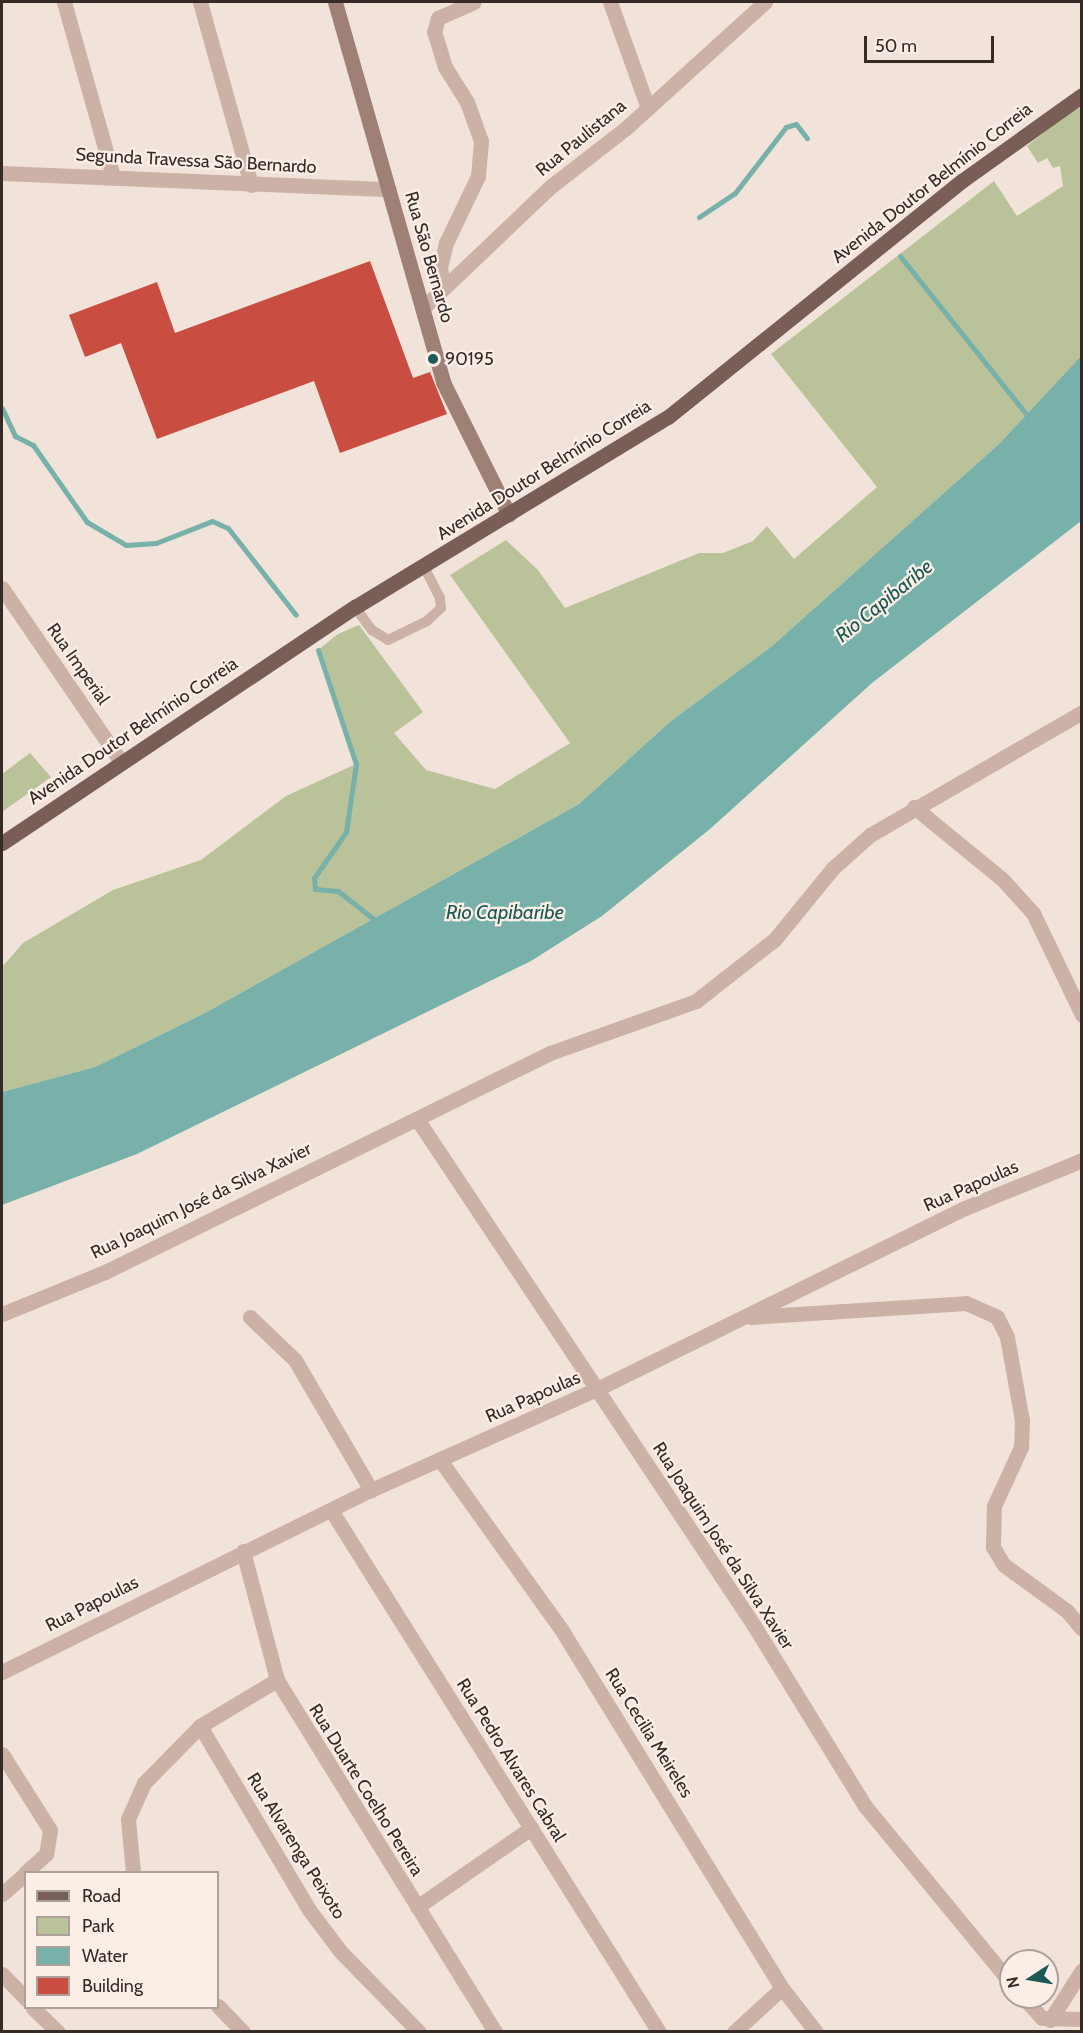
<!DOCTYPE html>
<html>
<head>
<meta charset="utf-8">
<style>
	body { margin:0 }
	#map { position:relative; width:1083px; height:2033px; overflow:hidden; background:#f2e3da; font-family:Cabin,sans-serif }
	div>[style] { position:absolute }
	.green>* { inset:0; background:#bac29a }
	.water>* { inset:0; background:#78b0aa }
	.stream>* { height:5px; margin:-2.5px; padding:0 2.5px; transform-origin:2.5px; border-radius:2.5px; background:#78b0aa }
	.building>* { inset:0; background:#c94e41 }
	.lane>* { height:10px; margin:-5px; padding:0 5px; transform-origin:5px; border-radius:5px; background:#cbb1a6 }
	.street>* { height:15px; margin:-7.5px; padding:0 7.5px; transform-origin:7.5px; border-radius:7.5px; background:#cbb1a6 }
	.secondary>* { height:15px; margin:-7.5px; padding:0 7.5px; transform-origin:7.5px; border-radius:7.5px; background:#9e8077 }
	.primary>* { height:15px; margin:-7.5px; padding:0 7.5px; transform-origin:7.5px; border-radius:7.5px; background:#795e58 }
	.dots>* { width:16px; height:16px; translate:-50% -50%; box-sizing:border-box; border:3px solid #faeee7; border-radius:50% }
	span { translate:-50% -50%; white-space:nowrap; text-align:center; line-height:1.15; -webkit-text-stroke:4.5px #faeee7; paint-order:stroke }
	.street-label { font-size:18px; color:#362a27 }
	.poi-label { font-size:18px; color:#362a27 }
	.left { translate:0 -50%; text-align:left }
	.water-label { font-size:20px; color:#1b5954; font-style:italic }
	.frame { position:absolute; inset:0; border:3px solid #362a27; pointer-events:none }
	.legend { position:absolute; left:24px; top:1871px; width:195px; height:138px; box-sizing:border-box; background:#faeee7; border:2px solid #aca09a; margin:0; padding:8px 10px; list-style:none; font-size:18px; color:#362a27 }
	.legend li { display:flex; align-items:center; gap:12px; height:30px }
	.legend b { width:30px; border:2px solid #aca09a }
	.north { position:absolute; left:999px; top:1949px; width:60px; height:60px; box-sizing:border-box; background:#faeee7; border:2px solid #aca09a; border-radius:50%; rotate:258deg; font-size:16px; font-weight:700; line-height:24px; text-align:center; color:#362a27 }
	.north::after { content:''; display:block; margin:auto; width:21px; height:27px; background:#1b5954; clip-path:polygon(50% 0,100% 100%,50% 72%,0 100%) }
	.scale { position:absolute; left:864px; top:36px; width:130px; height:27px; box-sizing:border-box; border:3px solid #362a27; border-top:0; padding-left:8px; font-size:18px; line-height:21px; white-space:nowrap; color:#362a27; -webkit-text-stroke:4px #faeee7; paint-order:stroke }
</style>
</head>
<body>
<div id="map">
	<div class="green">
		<div style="clip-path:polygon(1081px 103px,1081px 356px,999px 444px,772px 646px,671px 721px,579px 804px,203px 1014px,95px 1067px,2px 1092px,2px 967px,23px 943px,113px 890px,201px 860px,286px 796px,356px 764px,318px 650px,338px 634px,359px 625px,423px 712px,394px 733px,426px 770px,495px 789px,570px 743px,450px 575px,506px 540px,538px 570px,565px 608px,699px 553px,723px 553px,753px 541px,767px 526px,794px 559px,877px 487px,771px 354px,994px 181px,1017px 216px,1063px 186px,1060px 166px,1053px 168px,1047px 158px,1038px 163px,1027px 146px)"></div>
		<div style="clip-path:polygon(30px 753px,51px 777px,2px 812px,2px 774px)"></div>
	</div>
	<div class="water">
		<div style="clip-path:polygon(1081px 356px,1081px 521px,872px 683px,710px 829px,602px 916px,531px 961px,137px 1154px,2px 1205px,2px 1092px,95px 1067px,203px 1014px,579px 804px,671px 721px,772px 646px,999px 444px)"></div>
	</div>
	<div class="stream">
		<div style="left:699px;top:217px;width:43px;rotate:-33.7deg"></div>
		<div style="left:735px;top:193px;width:83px;rotate:-52.3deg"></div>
		<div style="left:786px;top:127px;width:10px;rotate:-17deg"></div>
		<div style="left:796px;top:124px;width:18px;rotate:52deg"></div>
		<div style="left:900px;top:256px;width:208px;rotate:51.4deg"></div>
		<div style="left:2px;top:408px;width:31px;rotate:65deg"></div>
		<div style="left:15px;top:436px;width:20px;rotate:27deg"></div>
		<div style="left:33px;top:445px;width:94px;rotate:55deg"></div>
		<div style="left:87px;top:522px;width:45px;rotate:30.5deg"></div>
		<div style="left:126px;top:545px;width:30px;rotate:-4deg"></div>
		<div style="left:156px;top:543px;width:60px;rotate:-21.4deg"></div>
		<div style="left:212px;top:521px;width:17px;rotate:24deg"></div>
		<div style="left:228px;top:528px;width:110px;rotate:52deg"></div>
		<div style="left:318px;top:650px;width:120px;rotate:71.6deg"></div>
		<div style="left:356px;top:764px;width:69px;rotate:98.4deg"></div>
		<div style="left:346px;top:832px;width:56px;rotate:124.8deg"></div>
		<div style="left:314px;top:878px;width:11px;rotate:85deg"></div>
		<div style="left:315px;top:889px;width:23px;rotate:5deg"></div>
		<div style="left:338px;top:891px;width:53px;rotate:38.2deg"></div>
	</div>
	<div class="building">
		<div style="clip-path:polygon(370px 261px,413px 378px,430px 372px,447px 414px,340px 453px,314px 381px,157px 439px,121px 343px,85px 357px,69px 315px,157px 282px,175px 333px)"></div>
	</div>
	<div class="lane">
		<div style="left:355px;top:607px;width:29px;rotate:54deg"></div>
		<div style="left:372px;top:630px;width:19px;rotate:32deg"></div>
		<div style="left:388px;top:640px;width:43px;rotate:-26deg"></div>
		<div style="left:427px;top:621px;width:19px;rotate:-43deg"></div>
		<div style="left:441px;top:608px;width:10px;rotate:-96deg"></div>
		<div style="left:440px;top:598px;width:36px;rotate:-117deg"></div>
	</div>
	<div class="street">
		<div style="left:64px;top:2px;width:181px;rotate:74.3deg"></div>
		<div style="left:200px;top:2px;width:190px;rotate:74.4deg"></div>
		<div style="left:610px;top:2px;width:113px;rotate:70.3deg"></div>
		<div style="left:2px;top:173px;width:387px;rotate:2.4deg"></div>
		<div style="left:444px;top:288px;width:21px;rotate:-101deg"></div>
		<div style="left:440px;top:267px;width:25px;rotate:-76deg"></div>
		<div style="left:446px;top:243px;width:74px;rotate:-64.5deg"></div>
		<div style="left:478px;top:176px;width:35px;rotate:-85deg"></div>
		<div style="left:481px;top:141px;width:41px;rotate:-109.7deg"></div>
		<div style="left:467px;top:102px;width:41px;rotate:-122.2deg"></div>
		<div style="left:445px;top:67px;width:37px;rotate:-107deg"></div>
		<div style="left:434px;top:32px;width:15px;rotate:-74deg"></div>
		<div style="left:438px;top:18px;width:39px;rotate:-24deg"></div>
		<div style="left:424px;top:307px;width:174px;rotate:-43.6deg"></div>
		<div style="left:550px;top:187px;width:96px;rotate:-37.8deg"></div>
		<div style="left:626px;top:128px;width:188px;rotate:-42.2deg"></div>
		<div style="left:2px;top:588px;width:212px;rotate:55.6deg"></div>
		<div style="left:914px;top:807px;width:114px;rotate:39.3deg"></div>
		<div style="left:1002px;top:879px;width:46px;rotate:47.6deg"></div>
		<div style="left:1033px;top:913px;width:113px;rotate:64.3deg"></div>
		<div style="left:417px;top:1119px;width:607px;rotate:56.36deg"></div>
		<div style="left:753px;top:1624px;width:214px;rotate:58.4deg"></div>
		<div style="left:865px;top:1806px;width:229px;rotate:50.5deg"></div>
		<div style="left:2px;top:1314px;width:111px;rotate:-22.2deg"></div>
		<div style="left:105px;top:1272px;width:496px;rotate:-26.2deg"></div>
		<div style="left:550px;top:1053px;width:155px;rotate:-19.6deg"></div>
		<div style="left:696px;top:1001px;width:100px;rotate:-38.1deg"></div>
		<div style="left:775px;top:939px;width:92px;rotate:-50.8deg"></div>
		<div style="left:833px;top:868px;width:50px;rotate:-41.7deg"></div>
		<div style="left:870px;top:835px;width:245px;rotate:-30.1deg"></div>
		<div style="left:250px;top:1317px;width:62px;rotate:43.7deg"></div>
		<div style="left:295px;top:1360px;width:151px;rotate:59.7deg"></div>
		<div style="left:751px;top:1317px;width:215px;rotate:-3.7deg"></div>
		<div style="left:966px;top:1303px;width:34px;rotate:24deg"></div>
		<div style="left:997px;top:1317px;width:22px;rotate:63deg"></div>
		<div style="left:1007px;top:1337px;width:84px;rotate:79.8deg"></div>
		<div style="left:1022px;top:1420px;width:27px;rotate:92deg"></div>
		<div style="left:1021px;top:1447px;width:65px;rotate:114.6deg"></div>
		<div style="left:994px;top:1506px;width:41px;rotate:91.4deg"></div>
		<div style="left:993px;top:1547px;width:21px;rotate:59deg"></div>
		<div style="left:1004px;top:1565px;width:78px;rotate:36.1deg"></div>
		<div style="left:1067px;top:1611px;width:23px;rotate:50deg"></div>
		<div style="left:440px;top:1460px;width:208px;rotate:54.4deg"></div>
		<div style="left:561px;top:1629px;width:422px;rotate:58.4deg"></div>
		<div style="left:782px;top:1988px;width:56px;rotate:52.3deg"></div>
		<div style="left:331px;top:1510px;width:616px;rotate:57.86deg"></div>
		<div style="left:243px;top:1551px;width:133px;rotate:75.2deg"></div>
		<div style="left:277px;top:1680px;width:414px;rotate:58.2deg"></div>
		<div style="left:2px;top:1672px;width:411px;rotate:-26.3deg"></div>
		<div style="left:371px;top:1490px;width:245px;rotate:-24.1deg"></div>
		<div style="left:595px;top:1390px;width:412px;rotate:-26.2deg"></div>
		<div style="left:965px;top:1208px;width:126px;rotate:-22.3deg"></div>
		<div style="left:200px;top:1726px;width:215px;rotate:59.3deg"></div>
		<div style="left:310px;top:1911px;width:50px;rotate:53.1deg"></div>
		<div style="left:340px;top:1951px;width:113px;rotate:45.7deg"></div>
		<div style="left:2px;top:1754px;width:90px;rotate:57.7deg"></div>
		<div style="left:50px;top:1830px;width:24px;rotate:99deg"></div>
		<div style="left:46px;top:1854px;width:27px;rotate:138deg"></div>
		<div style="left:133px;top:1872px;width:53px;rotate:-95.4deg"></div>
		<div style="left:128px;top:1819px;width:39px;rotate:-66deg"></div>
		<div style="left:144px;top:1783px;width:80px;rotate:-45.5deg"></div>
		<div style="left:200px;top:1726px;width:90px;rotate:-30.9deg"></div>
		<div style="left:2px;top:1894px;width:32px;rotate:-41deg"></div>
		<div style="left:417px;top:1907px;width:139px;rotate:-34.7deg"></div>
		<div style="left:2px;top:1974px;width:35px;rotate:46deg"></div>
		<div style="left:1023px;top:1997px;width:28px;rotate:48deg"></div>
		<div style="left:1042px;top:2018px;width:40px;rotate:1.4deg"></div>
		<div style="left:218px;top:2006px;width:36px;rotate:46deg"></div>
		<div style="left:33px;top:2008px;width:35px;rotate:44deg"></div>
		<div style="left:1050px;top:2020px;width:59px;rotate:-57.4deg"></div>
		<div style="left:734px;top:2032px;width:65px;rotate:-42.5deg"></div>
	</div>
	<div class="secondary">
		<div style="left:335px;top:2px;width:395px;rotate:74.1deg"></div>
		<div style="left:443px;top:382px;width:148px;rotate:63.6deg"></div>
	</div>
	<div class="primary">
		<div style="left:2px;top:843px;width:425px;rotate:-33.8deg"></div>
		<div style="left:355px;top:607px;width:366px;rotate:-31.3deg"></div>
		<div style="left:668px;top:417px;width:378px;rotate:-38.8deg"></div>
		<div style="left:963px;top:180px;width:146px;rotate:-35.5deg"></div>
	</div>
	<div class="dots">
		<div style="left:433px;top:359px;background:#1b5954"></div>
	</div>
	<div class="street-label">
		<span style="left:581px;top:138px;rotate:-39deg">Rua Paulistana</span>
		<span style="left:196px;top:161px;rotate:3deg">Segunda Travessa São Bernardo</span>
		<span style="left:932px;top:183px;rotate:-38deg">Avenida Doutor Belmínio Correia</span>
		<span style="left:429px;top:257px;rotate:74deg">Rua São Bernardo</span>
		<span style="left:544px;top:470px;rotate:-32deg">Avenida Doutor Belmínio Correia</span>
		<span style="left:78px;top:664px;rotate:55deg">Rua Imperial</span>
		<span style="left:133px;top:731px;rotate:-34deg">Avenida Doutor Belmínio Correia</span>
		<span style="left:971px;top:1186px;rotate:-24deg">Rua Papoulas</span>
		<span style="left:201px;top:1201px;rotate:-26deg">Rua Joaquim José da Silva Xavier</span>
		<span style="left:533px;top:1397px;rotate:-24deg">Rua Papoulas</span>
		<span style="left:723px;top:1546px;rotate:57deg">Rua Joaquim José da Silva Xavier</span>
		<span style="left:92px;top:1604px;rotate:-27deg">Rua Papoulas</span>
		<span style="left:649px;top:1733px;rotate:58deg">Rua Cecilia Meireles</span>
		<span style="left:511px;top:1760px;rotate:58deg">Rua Pedro Alvares Cabral</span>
		<span style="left:366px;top:1790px;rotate:58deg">Rua Duarte Coelho Pereira</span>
		<span style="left:296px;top:1846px;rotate:58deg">Rua Alvarenga Peixoto</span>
	</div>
	<div class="poi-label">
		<span class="left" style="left:445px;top:359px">90195</span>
	</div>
	<div class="water-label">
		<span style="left:884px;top:601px;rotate:-39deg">Rio Capibaribe</span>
		<span style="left:505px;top:912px">Rio Capibaribe</span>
	</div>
	<div class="frame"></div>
	<ul class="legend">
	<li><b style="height:8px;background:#795e58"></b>Road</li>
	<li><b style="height:16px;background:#bac29a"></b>Park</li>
	<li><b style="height:16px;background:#78b0aa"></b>Water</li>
	<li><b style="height:16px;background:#c94e41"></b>Building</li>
	</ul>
	<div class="north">N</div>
	<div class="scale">50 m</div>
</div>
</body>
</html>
